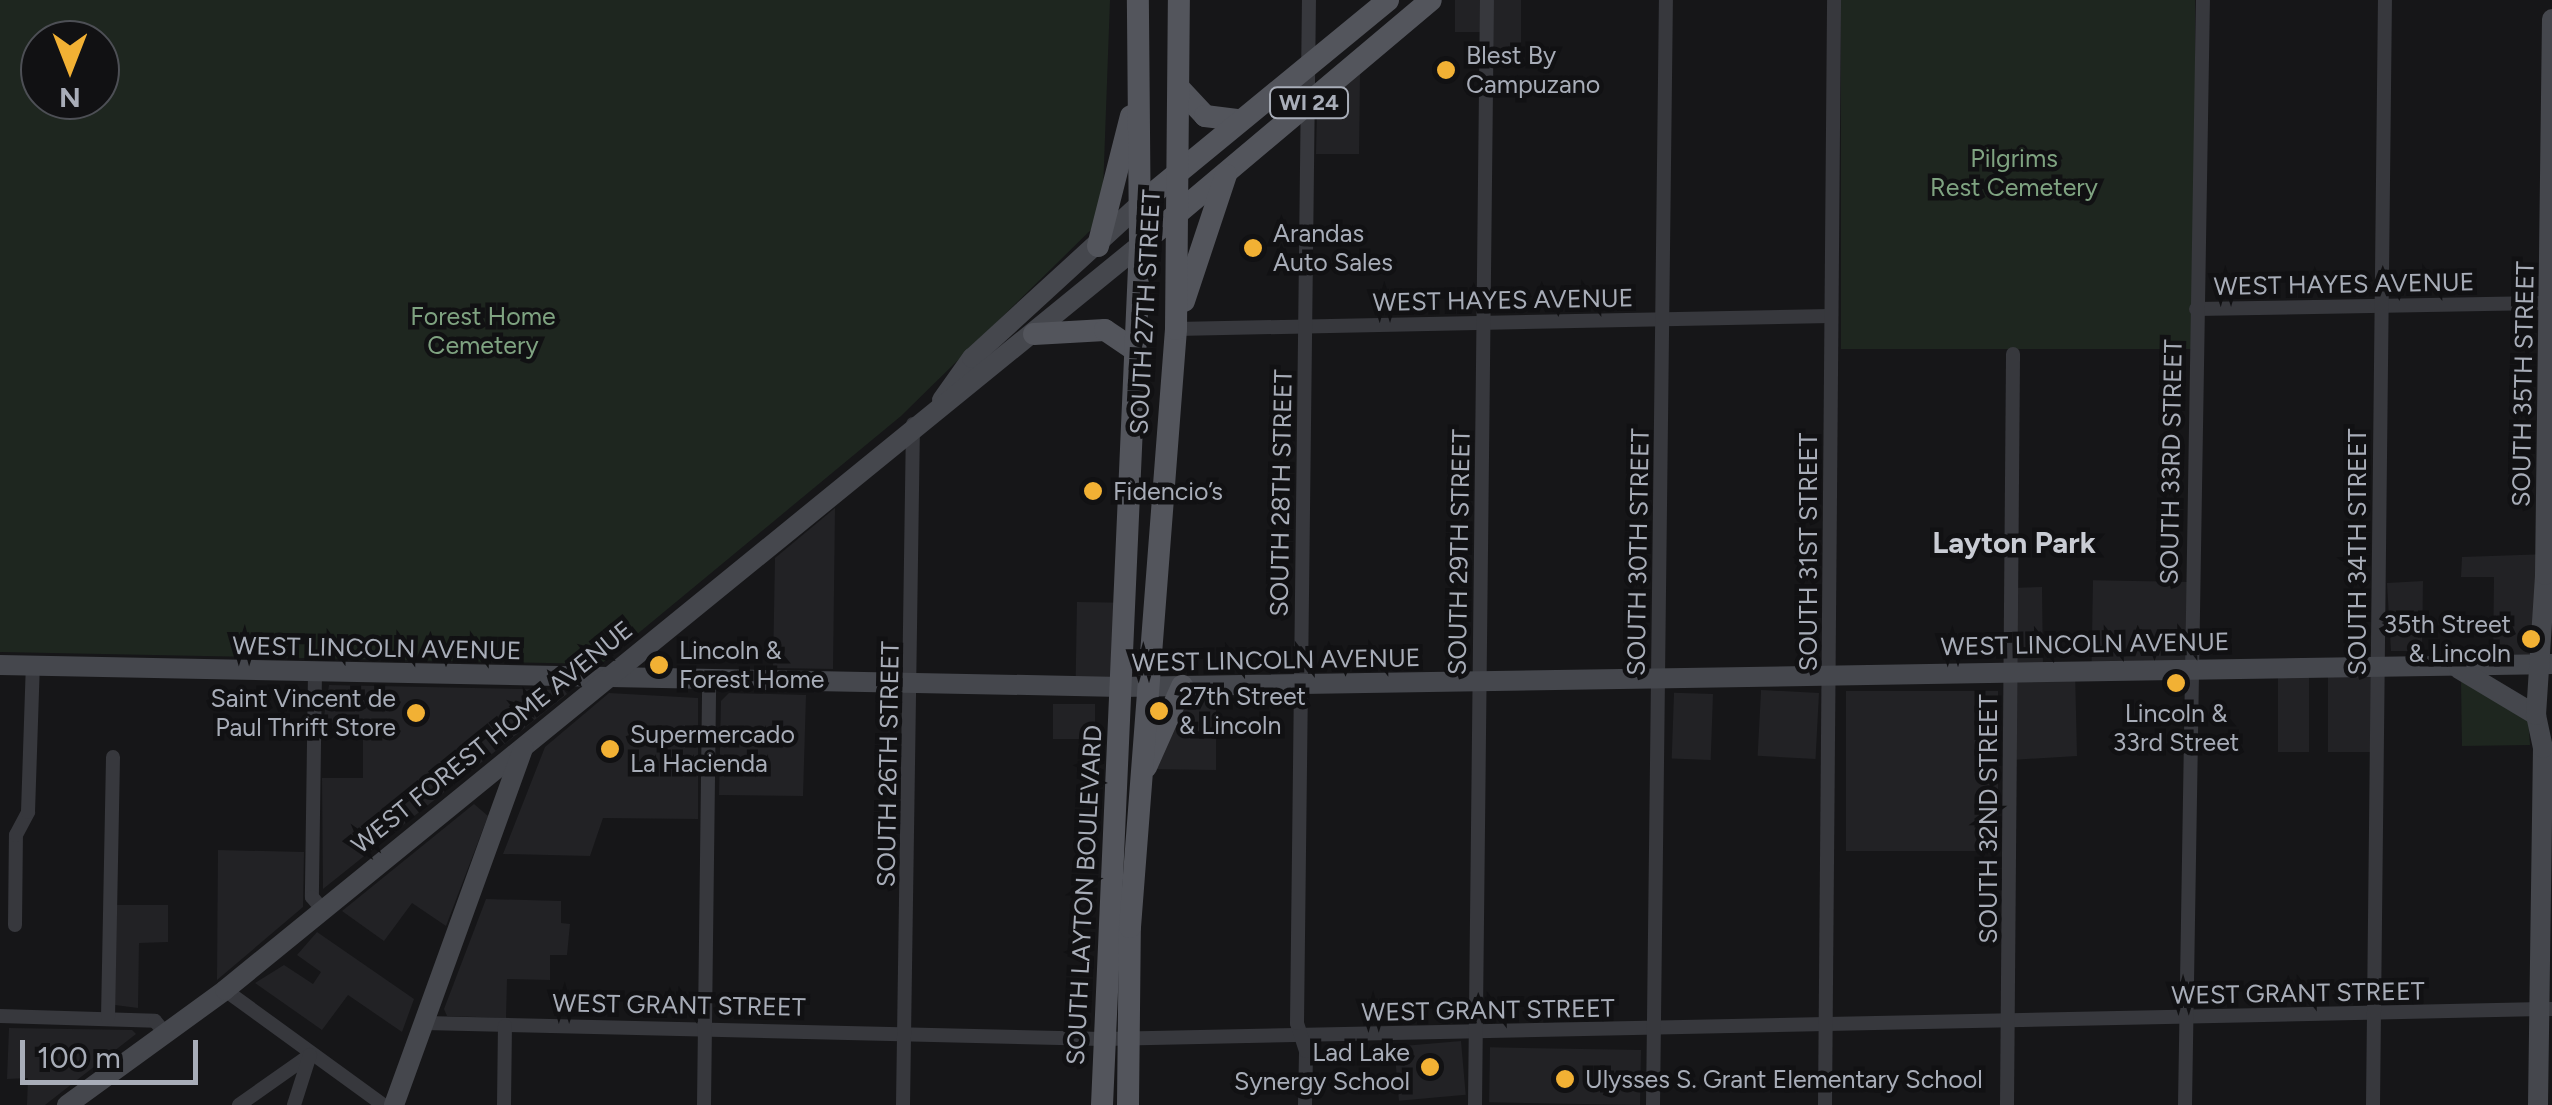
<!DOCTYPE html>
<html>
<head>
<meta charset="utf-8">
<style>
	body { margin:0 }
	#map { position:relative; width:2552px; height:1105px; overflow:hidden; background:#161618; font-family:Figtree,sans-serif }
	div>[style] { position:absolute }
	.built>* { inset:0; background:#222225; transform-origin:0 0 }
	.green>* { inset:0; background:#1e261f; transform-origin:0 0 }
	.street>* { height:14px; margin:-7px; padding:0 7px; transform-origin:7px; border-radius:7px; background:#37383d }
	.secondary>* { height:20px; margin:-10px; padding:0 10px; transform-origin:10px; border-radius:10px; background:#45474d }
	.primary>* { height:22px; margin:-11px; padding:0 11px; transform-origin:11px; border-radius:11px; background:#53555c }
	.dots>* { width:28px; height:28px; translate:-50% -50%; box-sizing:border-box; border:5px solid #111113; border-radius:50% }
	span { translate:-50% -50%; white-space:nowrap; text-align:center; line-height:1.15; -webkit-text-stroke:9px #111113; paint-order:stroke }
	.shield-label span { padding:2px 8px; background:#111113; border:2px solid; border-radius:8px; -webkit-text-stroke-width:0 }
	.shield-label { font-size:22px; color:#a8adb8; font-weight:700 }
	.poi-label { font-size:25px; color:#a8adb8 }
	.left { translate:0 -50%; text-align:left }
	.right { translate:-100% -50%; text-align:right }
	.park-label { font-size:25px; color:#7fa381 }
	.street-label { font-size:25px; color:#a8adb8 }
	.quarter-label { font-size:30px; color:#c9ccd4; font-weight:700 }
	.north { position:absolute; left:20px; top:20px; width:100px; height:100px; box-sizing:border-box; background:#111113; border:2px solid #4d4f55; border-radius:50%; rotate:180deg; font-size:28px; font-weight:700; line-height:40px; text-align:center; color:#a8adb8 }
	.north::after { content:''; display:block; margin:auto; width:35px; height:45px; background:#f2b134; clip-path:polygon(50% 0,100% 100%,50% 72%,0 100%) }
	.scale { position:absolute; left:20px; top:1040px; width:178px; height:45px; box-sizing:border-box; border:5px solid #a8adb8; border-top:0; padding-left:12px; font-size:30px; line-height:35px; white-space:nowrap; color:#a8adb8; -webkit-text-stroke:8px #111113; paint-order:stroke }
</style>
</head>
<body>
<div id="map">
	<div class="built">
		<div style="clip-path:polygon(1521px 0,1521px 49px,1486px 49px,1486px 32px,1455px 32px,1455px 0)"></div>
		<div style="clip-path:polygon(1360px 74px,1359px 154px,1316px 154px,1317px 111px)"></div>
		<div style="clip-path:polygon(835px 508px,833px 669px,773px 668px,775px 558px)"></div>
		<div style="clip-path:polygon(2546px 554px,2540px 663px,2493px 665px,2494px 577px,2461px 577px,2462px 557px)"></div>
		<div style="clip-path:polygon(2423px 581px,2422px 651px,2391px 651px,2387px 583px)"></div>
		<div style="left:2192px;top:582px;width:84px;height:99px;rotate:91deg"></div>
		<div style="clip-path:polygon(2042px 587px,2043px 669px,2075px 669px,2077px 756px,2011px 760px,2011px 588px)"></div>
		<div style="left:1077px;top:602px;width:48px;height:84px;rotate:1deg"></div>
		<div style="left:2309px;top:665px;width:87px;height:31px;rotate:90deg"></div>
		<div style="left:2328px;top:665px;width:50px;height:87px"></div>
		<div style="clip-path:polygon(329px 685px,564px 690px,567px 694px,323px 889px,322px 778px,363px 778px,363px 723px,323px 723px)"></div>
		<div style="clip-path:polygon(1182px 686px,1216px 686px,1216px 770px,1145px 769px)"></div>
		<div style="left:1998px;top:691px;width:160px;height:152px;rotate:90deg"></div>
		<div style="clip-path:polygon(609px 693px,698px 698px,698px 819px,603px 818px,590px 856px,503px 854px,545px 747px)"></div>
		<div style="clip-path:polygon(729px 693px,806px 695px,803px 796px,719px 795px,721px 701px)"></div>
		<div style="left:1819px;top:693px;width:66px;height:58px;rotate:93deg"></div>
		<div style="left:1713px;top:694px;width:66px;height:39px;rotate:92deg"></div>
		<div style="left:1053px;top:704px;width:42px;height:35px"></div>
		<div style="clip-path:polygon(474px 804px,488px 816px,446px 926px,412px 903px,384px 941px,342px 911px)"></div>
		<div style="clip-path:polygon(218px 850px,304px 852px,303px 907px,217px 980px)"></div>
		<div style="clip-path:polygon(486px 899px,561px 901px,561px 923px,570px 924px,567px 955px,550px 955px,550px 980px,507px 979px,506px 1018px,447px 1016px,444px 1009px)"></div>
		<div style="clip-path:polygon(115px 905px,168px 905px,168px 942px,139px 943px,138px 1008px,115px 1005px)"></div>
		<div style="clip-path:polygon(317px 932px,414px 999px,402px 1032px,348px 995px,322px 1030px,255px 983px,284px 965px,313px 984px,321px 972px,297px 955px)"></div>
		<div style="clip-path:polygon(9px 1028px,132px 1030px,136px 1034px,45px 1105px,27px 1105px,28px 1078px,7px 1079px)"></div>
		<div style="left:1461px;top:1041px;width:54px;height:67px;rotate:85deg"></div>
		<div style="left:1641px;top:1050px;width:55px;height:151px;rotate:91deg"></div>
	</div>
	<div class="green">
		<div style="clip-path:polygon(evenodd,0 0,1110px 0,1102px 219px,901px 416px,601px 664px,0 652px,0 0,40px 40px,100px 40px,100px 100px,40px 100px,40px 40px)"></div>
		<div style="left:1841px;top:0;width:354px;height:349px"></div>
		<div style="clip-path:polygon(2461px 680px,2528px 716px,2530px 745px,2462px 746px)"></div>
	</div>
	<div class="street">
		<div style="left:2196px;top:309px;width:356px;rotate:-1deg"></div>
		<div style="left:1176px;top:329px;width:655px;rotate:-1.14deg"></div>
		<div style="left:315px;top:672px;width:225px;rotate:90.8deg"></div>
		<div style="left:312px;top:897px;width:17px;rotate:50deg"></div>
		<div style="left:15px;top:925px;width:90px;rotate:-89.4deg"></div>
		<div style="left:16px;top:835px;width:26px;rotate:-62deg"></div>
		<div style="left:28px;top:812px;width:147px;rotate:-88.1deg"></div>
		<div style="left:225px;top:990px;width:195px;rotate:36deg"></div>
		<div style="left:0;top:1016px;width:155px;rotate:1.8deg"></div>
		<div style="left:155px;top:1021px;width:16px;rotate:50deg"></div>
		<div style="left:108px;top:1018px;width:261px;rotate:-88.9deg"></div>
		<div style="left:425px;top:1023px;width:678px;rotate:1.35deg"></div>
		<div style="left:1103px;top:1039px;width:1449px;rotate:-1.19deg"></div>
		<div style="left:239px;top:1105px;width:87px;rotate:-35.2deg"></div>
		<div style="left:294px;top:1105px;width:52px;rotate:-72.3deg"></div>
		<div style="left:504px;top:1105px;width:79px;rotate:-89.3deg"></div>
		<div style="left:704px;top:1105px;width:425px;rotate:-89.3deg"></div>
		<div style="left:903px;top:1105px;width:681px;rotate:-89.16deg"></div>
		<div style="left:1305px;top:1105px;width:54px;rotate:-88.9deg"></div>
		<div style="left:1306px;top:1051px;width:29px;rotate:-108deg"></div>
		<div style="left:1297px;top:1023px;width:1023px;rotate:-89.33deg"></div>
		<div style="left:1475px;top:1105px;width:1105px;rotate:-89.38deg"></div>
		<div style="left:1653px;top:1105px;width:1105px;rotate:-89.33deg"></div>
		<div style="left:1825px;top:1105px;width:1105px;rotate:-89.53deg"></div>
		<div style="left:2007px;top:1105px;width:751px;rotate:-89.54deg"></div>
		<div style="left:2185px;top:1105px;width:1105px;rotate:-89.07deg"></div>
		<div style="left:2373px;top:1105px;width:1105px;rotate:-89.38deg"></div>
	</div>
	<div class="secondary">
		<div style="left:942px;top:400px;width:52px;rotate:-54.5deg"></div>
		<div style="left:972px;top:358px;width:228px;rotate:-42.5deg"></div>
		<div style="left:0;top:665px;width:1121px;rotate:1.12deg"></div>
		<div style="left:1121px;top:687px;width:1431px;rotate:-0.92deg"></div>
		<div style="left:2459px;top:669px;width:90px;rotate:30.9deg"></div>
		<div style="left:67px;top:1105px;width:195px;rotate:-36deg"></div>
		<div style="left:225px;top:990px;width:1180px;rotate:-39.15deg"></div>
		<div style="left:394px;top:1105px;width:380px;rotate:-70.1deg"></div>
		<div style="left:2538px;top:1105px;width:357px;rotate:-89.2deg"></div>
		<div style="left:2543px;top:748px;width:34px;rotate:-102deg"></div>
		<div style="left:2536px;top:715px;width:140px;rotate:-86.3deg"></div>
		<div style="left:2545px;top:575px;width:556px;rotate:-89.28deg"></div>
	</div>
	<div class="primary">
		<div style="left:1180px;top:89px;width:37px;rotate:47deg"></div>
		<div style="left:1205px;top:116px;width:34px;rotate:7deg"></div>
		<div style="left:1140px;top:204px;width:321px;rotate:-39.4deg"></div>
		<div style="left:1140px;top:245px;width:380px;rotate:-40.1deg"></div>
		<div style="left:1098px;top:246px;width:134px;rotate:-75.8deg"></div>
		<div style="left:1184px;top:301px;width:133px;rotate:-71.6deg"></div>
		<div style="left:1034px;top:334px;width:71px;rotate:-3.2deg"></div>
		<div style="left:1105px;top:330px;width:36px;rotate:34deg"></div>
		<div style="left:1146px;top:767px;width:89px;rotate:-66deg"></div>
		<div style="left:1102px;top:1105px;width:861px;rotate:-87.47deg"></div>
		<div style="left:1140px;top:245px;width:245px;rotate:-90.5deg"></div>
		<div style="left:1128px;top:1105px;width:178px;rotate:-89.4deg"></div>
		<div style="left:1130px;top:927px;width:600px;rotate:-85.6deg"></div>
		<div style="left:1176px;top:329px;width:329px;rotate:-89.5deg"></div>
	</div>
	<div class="dots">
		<div style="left:1446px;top:70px;background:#f2b134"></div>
		<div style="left:1253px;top:248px;background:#f2b134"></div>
		<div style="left:1093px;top:491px;background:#f2b134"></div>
		<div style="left:2531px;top:639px;background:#f2b134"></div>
		<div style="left:659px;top:665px;background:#f2b134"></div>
		<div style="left:2176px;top:683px;background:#f2b134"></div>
		<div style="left:1159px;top:711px;background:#f2b134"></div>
		<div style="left:416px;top:713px;background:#f2b134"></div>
		<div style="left:610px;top:749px;background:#f2b134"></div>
		<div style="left:1430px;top:1067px;background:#f2b134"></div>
		<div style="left:1565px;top:1079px;background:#f2b134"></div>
	</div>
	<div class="shield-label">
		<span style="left:1309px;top:103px">WI 24</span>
	</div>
	<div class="poi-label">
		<span class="left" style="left:1466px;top:70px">Blest By<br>Campuzano</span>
		<span class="left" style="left:1273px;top:248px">Arandas<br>Auto Sales</span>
		<span class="left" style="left:1113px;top:491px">Fidencio’s</span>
		<span class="right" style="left:2511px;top:639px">35th Street<br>&amp; Lincoln</span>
		<span class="left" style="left:679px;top:665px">Lincoln &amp;<br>Forest Home</span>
		<span class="left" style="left:1179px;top:711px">27th Street<br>&amp; Lincoln</span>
		<span class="right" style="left:396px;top:713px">Saint Vincent de<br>Paul Thrift Store</span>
		<span style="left:2176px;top:728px">Lincoln &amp;<br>33rd Street</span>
		<span class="left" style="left:630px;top:749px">Supermercado<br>La Hacienda</span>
		<span class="right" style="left:1410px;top:1067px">Lad Lake<br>Synergy School</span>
		<span class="left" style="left:1585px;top:1079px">Ulysses S. Grant Elementary School</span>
	</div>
	<div class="park-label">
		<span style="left:2014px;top:173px">Pilgrims<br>Rest Cemetery</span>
		<span style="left:483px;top:331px">Forest Home<br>Cemetery</span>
	</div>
	<div class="street-label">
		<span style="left:2344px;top:284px;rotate:-1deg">WEST HAYES AVENUE</span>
		<span style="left:1503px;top:300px;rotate:-1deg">WEST HAYES AVENUE</span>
		<span style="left:1145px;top:312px;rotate:-87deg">SOUTH 27TH STREET</span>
		<span style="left:2523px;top:384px;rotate:-89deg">SOUTH 35TH STREET</span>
		<span style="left:2171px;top:462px;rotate:-89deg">SOUTH 33RD STREET</span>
		<span style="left:1281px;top:493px;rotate:-89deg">SOUTH 28TH STREET</span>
		<span style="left:1459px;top:552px;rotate:-89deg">SOUTH 29TH STREET</span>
		<span style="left:1638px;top:552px;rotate:-89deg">SOUTH 30TH STREET</span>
		<span style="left:1808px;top:552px;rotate:-90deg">SOUTH 31ST STREET</span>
		<span style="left:2357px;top:552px;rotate:-90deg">SOUTH 34TH STREET</span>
		<span style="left:2085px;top:644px;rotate:-1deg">WEST LINCOLN AVENUE</span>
		<span style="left:377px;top:648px;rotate:1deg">WEST LINCOLN AVENUE</span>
		<span style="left:1276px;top:660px;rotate:-1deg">WEST LINCOLN AVENUE</span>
		<span style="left:492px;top:737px;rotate:-39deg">WEST FOREST HOME AVENUE</span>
		<span style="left:888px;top:764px;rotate:-89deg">SOUTH 26TH STREET</span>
		<span style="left:1988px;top:819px;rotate:-90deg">SOUTH 32ND STREET</span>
		<span style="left:1084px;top:895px;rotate:-87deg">SOUTH LAYTON BOULEVARD</span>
		<span style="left:2298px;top:993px;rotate:-1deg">WEST GRANT STREET</span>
		<span style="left:679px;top:1005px;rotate:1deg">WEST GRANT STREET</span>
		<span style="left:1488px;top:1010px;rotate:-1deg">WEST GRANT STREET</span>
	</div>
	<div class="quarter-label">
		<span style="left:2014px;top:543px">Layton Park</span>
	</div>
	<div class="north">N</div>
	<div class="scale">100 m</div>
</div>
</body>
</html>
